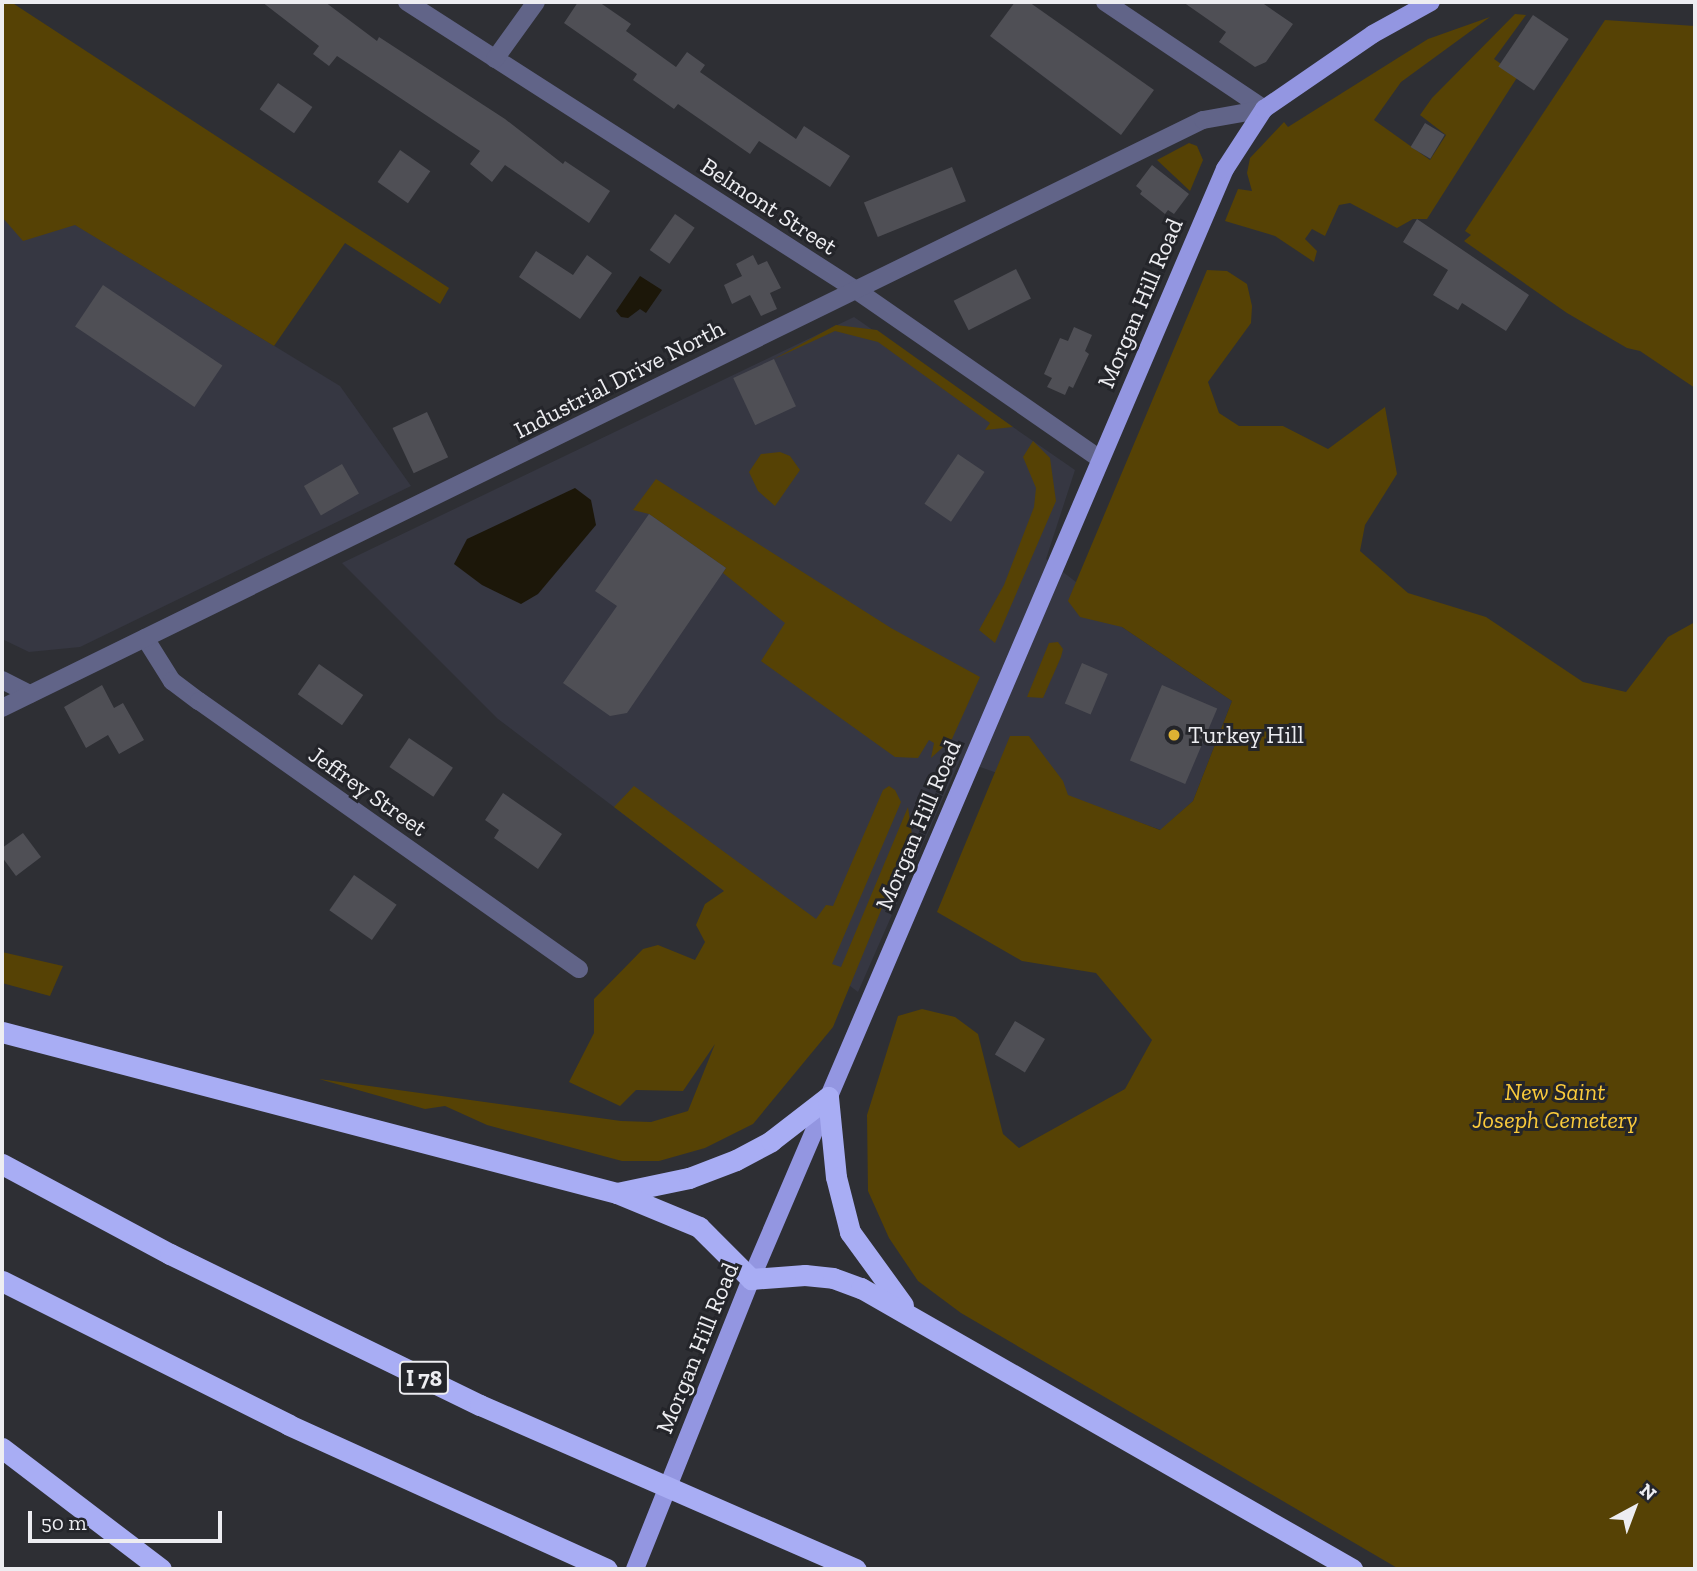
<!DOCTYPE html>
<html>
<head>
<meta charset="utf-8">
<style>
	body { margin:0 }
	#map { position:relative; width:1697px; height:1571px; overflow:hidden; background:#2e2f34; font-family:"Zilla Slab",serif }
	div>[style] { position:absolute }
	.built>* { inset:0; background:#363742 }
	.green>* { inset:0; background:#564205 }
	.water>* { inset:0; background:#1c1709 }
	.building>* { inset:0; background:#4f4f55; transform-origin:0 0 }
	.street>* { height:18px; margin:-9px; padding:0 9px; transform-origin:9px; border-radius:9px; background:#616488 }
	.primary>* { height:18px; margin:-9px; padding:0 9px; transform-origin:9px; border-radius:9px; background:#9396e1 }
	.highway>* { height:21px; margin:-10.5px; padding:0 10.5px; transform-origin:10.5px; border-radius:10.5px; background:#a8adf4 }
	.dots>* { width:19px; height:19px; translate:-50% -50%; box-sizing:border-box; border:4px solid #24252a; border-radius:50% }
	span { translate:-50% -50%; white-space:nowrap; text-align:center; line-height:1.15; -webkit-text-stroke:6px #24252a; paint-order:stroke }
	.shield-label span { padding:2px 5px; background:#24252a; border:2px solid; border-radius:5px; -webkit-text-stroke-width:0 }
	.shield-label { font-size:23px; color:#ededf1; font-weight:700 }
	.street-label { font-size:24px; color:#ededf1 }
	.poi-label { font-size:24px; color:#ededf1 }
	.left { translate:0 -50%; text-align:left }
	.park-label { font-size:24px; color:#faca3b; font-style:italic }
	.frame { position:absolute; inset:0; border:4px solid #ededf1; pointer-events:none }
	.north { position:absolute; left:1599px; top:1473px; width:70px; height:70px; -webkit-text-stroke:5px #24252a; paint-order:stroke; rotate:41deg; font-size:19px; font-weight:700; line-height:28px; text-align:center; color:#ededf1 }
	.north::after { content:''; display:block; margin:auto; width:24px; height:32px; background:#ededf1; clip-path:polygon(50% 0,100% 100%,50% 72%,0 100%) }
	.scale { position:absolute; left:28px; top:1511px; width:194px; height:32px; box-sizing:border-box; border:4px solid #ededf1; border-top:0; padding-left:9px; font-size:21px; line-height:24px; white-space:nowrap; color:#ededf1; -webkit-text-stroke:5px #24252a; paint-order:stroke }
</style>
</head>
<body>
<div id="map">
	<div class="built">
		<div style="clip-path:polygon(2px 180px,340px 386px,411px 486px,80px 647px,29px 652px,2px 639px)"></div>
		<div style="clip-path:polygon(854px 317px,1075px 470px,1046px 559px,1089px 592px,1122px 627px,1232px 701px,1193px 801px,1161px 830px,960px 760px,858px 992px,498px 719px,342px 563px)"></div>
	</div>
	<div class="green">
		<div style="clip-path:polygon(2px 2px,11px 2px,449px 288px,440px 304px,345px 243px,274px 346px,75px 225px,23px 241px,2px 217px)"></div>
		<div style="clip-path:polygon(1515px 14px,1526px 15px,1494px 59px,1518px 76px,1427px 219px,1413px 219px,1397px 228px,1350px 203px,1339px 205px,1325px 236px,1312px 229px,1305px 239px,1317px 251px,1314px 262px,1275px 236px,1225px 221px,1238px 189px,1252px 191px,1247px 173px,1250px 158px,1284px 122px,1288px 127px,1428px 39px,1490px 17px,1401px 82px,1374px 120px,1430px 160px,1446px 135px,1420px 115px,1432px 98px)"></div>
		<div style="clip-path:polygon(1605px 20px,1695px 26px,1695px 388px,1640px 351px,1627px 348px,1567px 313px,1464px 241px,1471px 235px,1465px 231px)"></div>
		<div style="clip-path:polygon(1189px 143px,1197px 146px,1203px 160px,1190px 191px,1157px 160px)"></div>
		<div style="clip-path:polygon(1207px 270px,1227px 271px,1247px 284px,1252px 306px,1251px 323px,1208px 382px,1219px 413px,1239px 426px,1283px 426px,1328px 449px,1385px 407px,1397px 474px,1365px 525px,1360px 551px,1408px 593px,1486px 617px,1583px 682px,1626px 692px,1668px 637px,1695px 622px,1695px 1569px,1399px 1569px,961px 1313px,918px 1281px,889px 1238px,868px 1191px,867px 1115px,898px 1016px,922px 1009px,955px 1017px,978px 1034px,1003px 1134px,1019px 1148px,1125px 1089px,1152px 1040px,1096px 973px,1022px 961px,937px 912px,1010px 736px,1029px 736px,1063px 781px,1068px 795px,1160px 830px,1193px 801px,1232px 701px,1122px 627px,1080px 617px,1068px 601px)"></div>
		<div style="clip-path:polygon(836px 325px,877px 330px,1013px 427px,985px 430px,990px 423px,878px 342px,835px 331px,774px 359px)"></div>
		<div style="clip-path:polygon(1033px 441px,1050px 458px,1056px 501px,995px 643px,979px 630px,1004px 585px,1034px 507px,1036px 488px,1023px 457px)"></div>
		<div style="clip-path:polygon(780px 452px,790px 456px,800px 470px,775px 506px,758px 491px,749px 472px,761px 454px)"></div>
		<div style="clip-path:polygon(656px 479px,891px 628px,980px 677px,952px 739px,931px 758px,934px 743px,929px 740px,918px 758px,895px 757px,761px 661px,785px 623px,723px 573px,726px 568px,649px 514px,633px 510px)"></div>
		<div style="clip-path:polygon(1058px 642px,1063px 649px,1061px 657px,1043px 698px,1027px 697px,1049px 643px)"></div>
		<div style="clip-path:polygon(634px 786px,816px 919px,826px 905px,833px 906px,883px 790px,889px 786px,895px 790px,901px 802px,832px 964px,841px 967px,908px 807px,912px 835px,833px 1027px,753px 1124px,705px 1148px,659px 1161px,622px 1161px,487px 1125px,445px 1106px,425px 1109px,319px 1079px,621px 1121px,651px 1122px,688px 1111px,715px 1044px,683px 1091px,636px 1090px,620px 1106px,569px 1082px,594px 1033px,594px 999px,643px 949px,658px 945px,695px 960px,705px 942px,696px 925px,705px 904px,724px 891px,614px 807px)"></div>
		<div style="clip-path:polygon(2px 952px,63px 966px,50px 996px,2px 983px)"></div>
	</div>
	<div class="water">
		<div style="clip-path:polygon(640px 276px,662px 290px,646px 313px,640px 309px,628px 318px,621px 317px,616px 311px)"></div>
		<div style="clip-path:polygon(575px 488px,591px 500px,596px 525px,538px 594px,521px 604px,482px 585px,454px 564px,467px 539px)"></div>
	</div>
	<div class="building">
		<div style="clip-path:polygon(262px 2px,325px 2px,377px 41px,379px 37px,505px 119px,563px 164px,565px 161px,610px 191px,589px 223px,505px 165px,492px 182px,470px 164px,480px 151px,337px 56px,329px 66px,313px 54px,319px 46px)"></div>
		<div style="clip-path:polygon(578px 2px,599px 2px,631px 24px,626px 31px,676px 67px,687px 52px,705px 65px,700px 72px,796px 139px,804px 126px,850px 156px,830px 187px,759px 141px,750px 154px,678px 104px,674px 109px,633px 80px,637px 74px,564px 23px)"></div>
		<div style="clip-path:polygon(1015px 2px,1029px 2px,1154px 90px,1121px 135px,990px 36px)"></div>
		<div style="clip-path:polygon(1183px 2px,1261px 2px,1293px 24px,1266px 62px,1255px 67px,1219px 42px,1226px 32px)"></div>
		<div style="left:1533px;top:15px;width:43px;height:62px;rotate:34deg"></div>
		<div style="left:278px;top:83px;width:42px;height:32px;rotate:35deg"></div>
		<div style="left:1425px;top:123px;width:23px;height:28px;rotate:31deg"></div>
		<div style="left:400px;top:150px;width:37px;height:39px;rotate:35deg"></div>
		<div style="clip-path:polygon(1152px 165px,1189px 194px,1174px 214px,1168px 210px,1165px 214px,1140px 194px,1142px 191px,1136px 186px)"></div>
		<div style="left:952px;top:167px;width:37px;height:95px;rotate:68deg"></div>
		<div style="left:675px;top:214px;width:24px;height:44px;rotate:35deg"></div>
		<div style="clip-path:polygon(1417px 219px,1529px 295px,1506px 331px,1462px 303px,1458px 310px,1433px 295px,1448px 270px,1403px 242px)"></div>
		<div style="clip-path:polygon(536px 251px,573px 275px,587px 255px,612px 273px,580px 319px,519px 277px)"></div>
		<div style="clip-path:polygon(753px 255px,758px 265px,767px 261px,781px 288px,770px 293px,777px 309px,761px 316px,750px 295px,732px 304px,724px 285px,742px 276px,736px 264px)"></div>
		<div style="left:1016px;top:269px;width:33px;height:70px;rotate:63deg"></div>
		<div style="left:103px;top:285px;width:144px;height:50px;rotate:34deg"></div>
		<div style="clip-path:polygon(1074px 327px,1092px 335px,1085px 351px,1089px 354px,1073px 388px,1069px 386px,1065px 395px,1047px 387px,1052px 378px,1044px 374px,1060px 338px,1068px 341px)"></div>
		<div style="left:774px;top:359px;width:52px;height:45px;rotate:65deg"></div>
		<div style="left:427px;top:412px;width:50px;height:38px;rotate:65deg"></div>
		<div style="left:958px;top:454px;width:32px;height:60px;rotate:34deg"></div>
		<div style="left:342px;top:464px;width:34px;height:44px;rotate:60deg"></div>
		<div style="clip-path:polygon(649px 514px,726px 568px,627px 713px,610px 716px,563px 683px,617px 606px,595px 591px)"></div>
		<div style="left:1082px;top:663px;width:28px;height:44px;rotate:23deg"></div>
		<div style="left:319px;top:664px;width:54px;height:37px;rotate:35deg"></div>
		<div style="clip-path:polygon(102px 685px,114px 708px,123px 703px,144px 740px,119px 754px,108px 735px,86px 748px,64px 707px)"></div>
		<div style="left:1162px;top:685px;width:60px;height:82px;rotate:23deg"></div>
		<div style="left:409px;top:738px;width:53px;height:35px;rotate:34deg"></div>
		<div style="clip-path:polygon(503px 793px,562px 834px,538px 869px,494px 838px,499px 830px,485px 820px)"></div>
		<div style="clip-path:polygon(23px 833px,41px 857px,16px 876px,2px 857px,2px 848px)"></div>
		<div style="left:354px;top:875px;width:52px;height:43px;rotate:35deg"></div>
		<div style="left:1015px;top:1021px;width:35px;height:39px;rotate:31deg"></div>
	</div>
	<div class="street">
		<div style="left:407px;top:2px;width:533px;rotate:32.68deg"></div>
		<div style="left:856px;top:290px;width:297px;rotate:34.7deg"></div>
		<div style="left:1105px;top:2px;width:192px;rotate:33.9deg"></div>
		<div style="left:495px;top:59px;width:70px;rotate:-54.3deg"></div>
		<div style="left:145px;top:638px;width:51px;rotate:57.9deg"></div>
		<div style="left:172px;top:681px;width:34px;rotate:37deg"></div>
		<div style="left:199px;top:701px;width:465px;rotate:35.2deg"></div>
		<div style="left:2px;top:680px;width:31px;rotate:27deg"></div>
		<div style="left:2px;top:708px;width:1337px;rotate:-26.09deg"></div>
		<div style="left:1203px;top:120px;width:62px;rotate:-10.2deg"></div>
	</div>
	<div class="primary">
		<div style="left:635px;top:1569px;width:312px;rotate:-68.2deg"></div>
		<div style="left:751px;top:1279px;width:1207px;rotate:-66.88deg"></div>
		<div style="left:1225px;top:169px;width:72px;rotate:-57deg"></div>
		<div style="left:1264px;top:109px;width:132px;rotate:-34.5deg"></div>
		<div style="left:1373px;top:34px;width:66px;rotate:-28.9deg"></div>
	</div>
	<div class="highway">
		<div style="left:2px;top:1032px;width:636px;rotate:14.67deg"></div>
		<div style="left:617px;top:1193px;width:74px;rotate:-11.8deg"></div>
		<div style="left:689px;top:1178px;width:50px;rotate:-21deg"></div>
		<div style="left:736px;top:1160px;width:40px;rotate:-28deg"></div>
		<div style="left:771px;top:1141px;width:72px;rotate:-37.7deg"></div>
		<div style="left:828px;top:1097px;width:80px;rotate:84.3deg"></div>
		<div style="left:836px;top:1177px;width:57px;rotate:75.7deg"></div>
		<div style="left:850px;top:1232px;width:90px;rotate:54deg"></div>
		<div style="left:2px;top:1164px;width:191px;rotate:28.2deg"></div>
		<div style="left:170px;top:1254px;width:345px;rotate:26deg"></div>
		<div style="left:480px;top:1405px;width:410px;rotate:23.6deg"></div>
		<div style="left:617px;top:1193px;width:89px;rotate:22.5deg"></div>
		<div style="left:699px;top:1227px;width:74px;rotate:45deg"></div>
		<div style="left:751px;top:1279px;width:54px;rotate:-4.2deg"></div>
		<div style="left:805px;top:1275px;width:28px;rotate:6deg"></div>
		<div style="left:833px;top:1278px;width:30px;rotate:20deg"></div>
		<div style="left:861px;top:1288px;width:566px;rotate:29.78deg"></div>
		<div style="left:2px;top:1281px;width:321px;rotate:26.6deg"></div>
		<div style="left:289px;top:1425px;width:349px;rotate:24.4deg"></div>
		<div style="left:2px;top:1448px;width:200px;rotate:37.3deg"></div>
	</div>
	<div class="dots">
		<div style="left:1174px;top:735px;background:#ddb133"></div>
	</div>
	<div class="shield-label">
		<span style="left:424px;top:1378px">I 78</span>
	</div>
	<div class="street-label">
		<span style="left:769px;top:206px;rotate:33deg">Belmont Street</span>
		<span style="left:1140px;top:303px;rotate:-67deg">Morgan Hill Road</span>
		<span style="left:619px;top:379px;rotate:-27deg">Industrial Drive North</span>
		<span style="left:368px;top:791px;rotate:35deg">Jeffrey Street</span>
		<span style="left:918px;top:825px;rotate:-67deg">Morgan Hill Road</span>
		<span style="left:697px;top:1348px;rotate:-68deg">Morgan Hill Road</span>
	</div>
	<div class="poi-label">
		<span class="left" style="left:1188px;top:735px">Turkey Hill</span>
	</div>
	<div class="park-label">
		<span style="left:1555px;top:1106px">New Saint<br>Joseph Cemetery</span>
	</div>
	<div class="frame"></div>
	<div class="north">N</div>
	<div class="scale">50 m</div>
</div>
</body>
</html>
